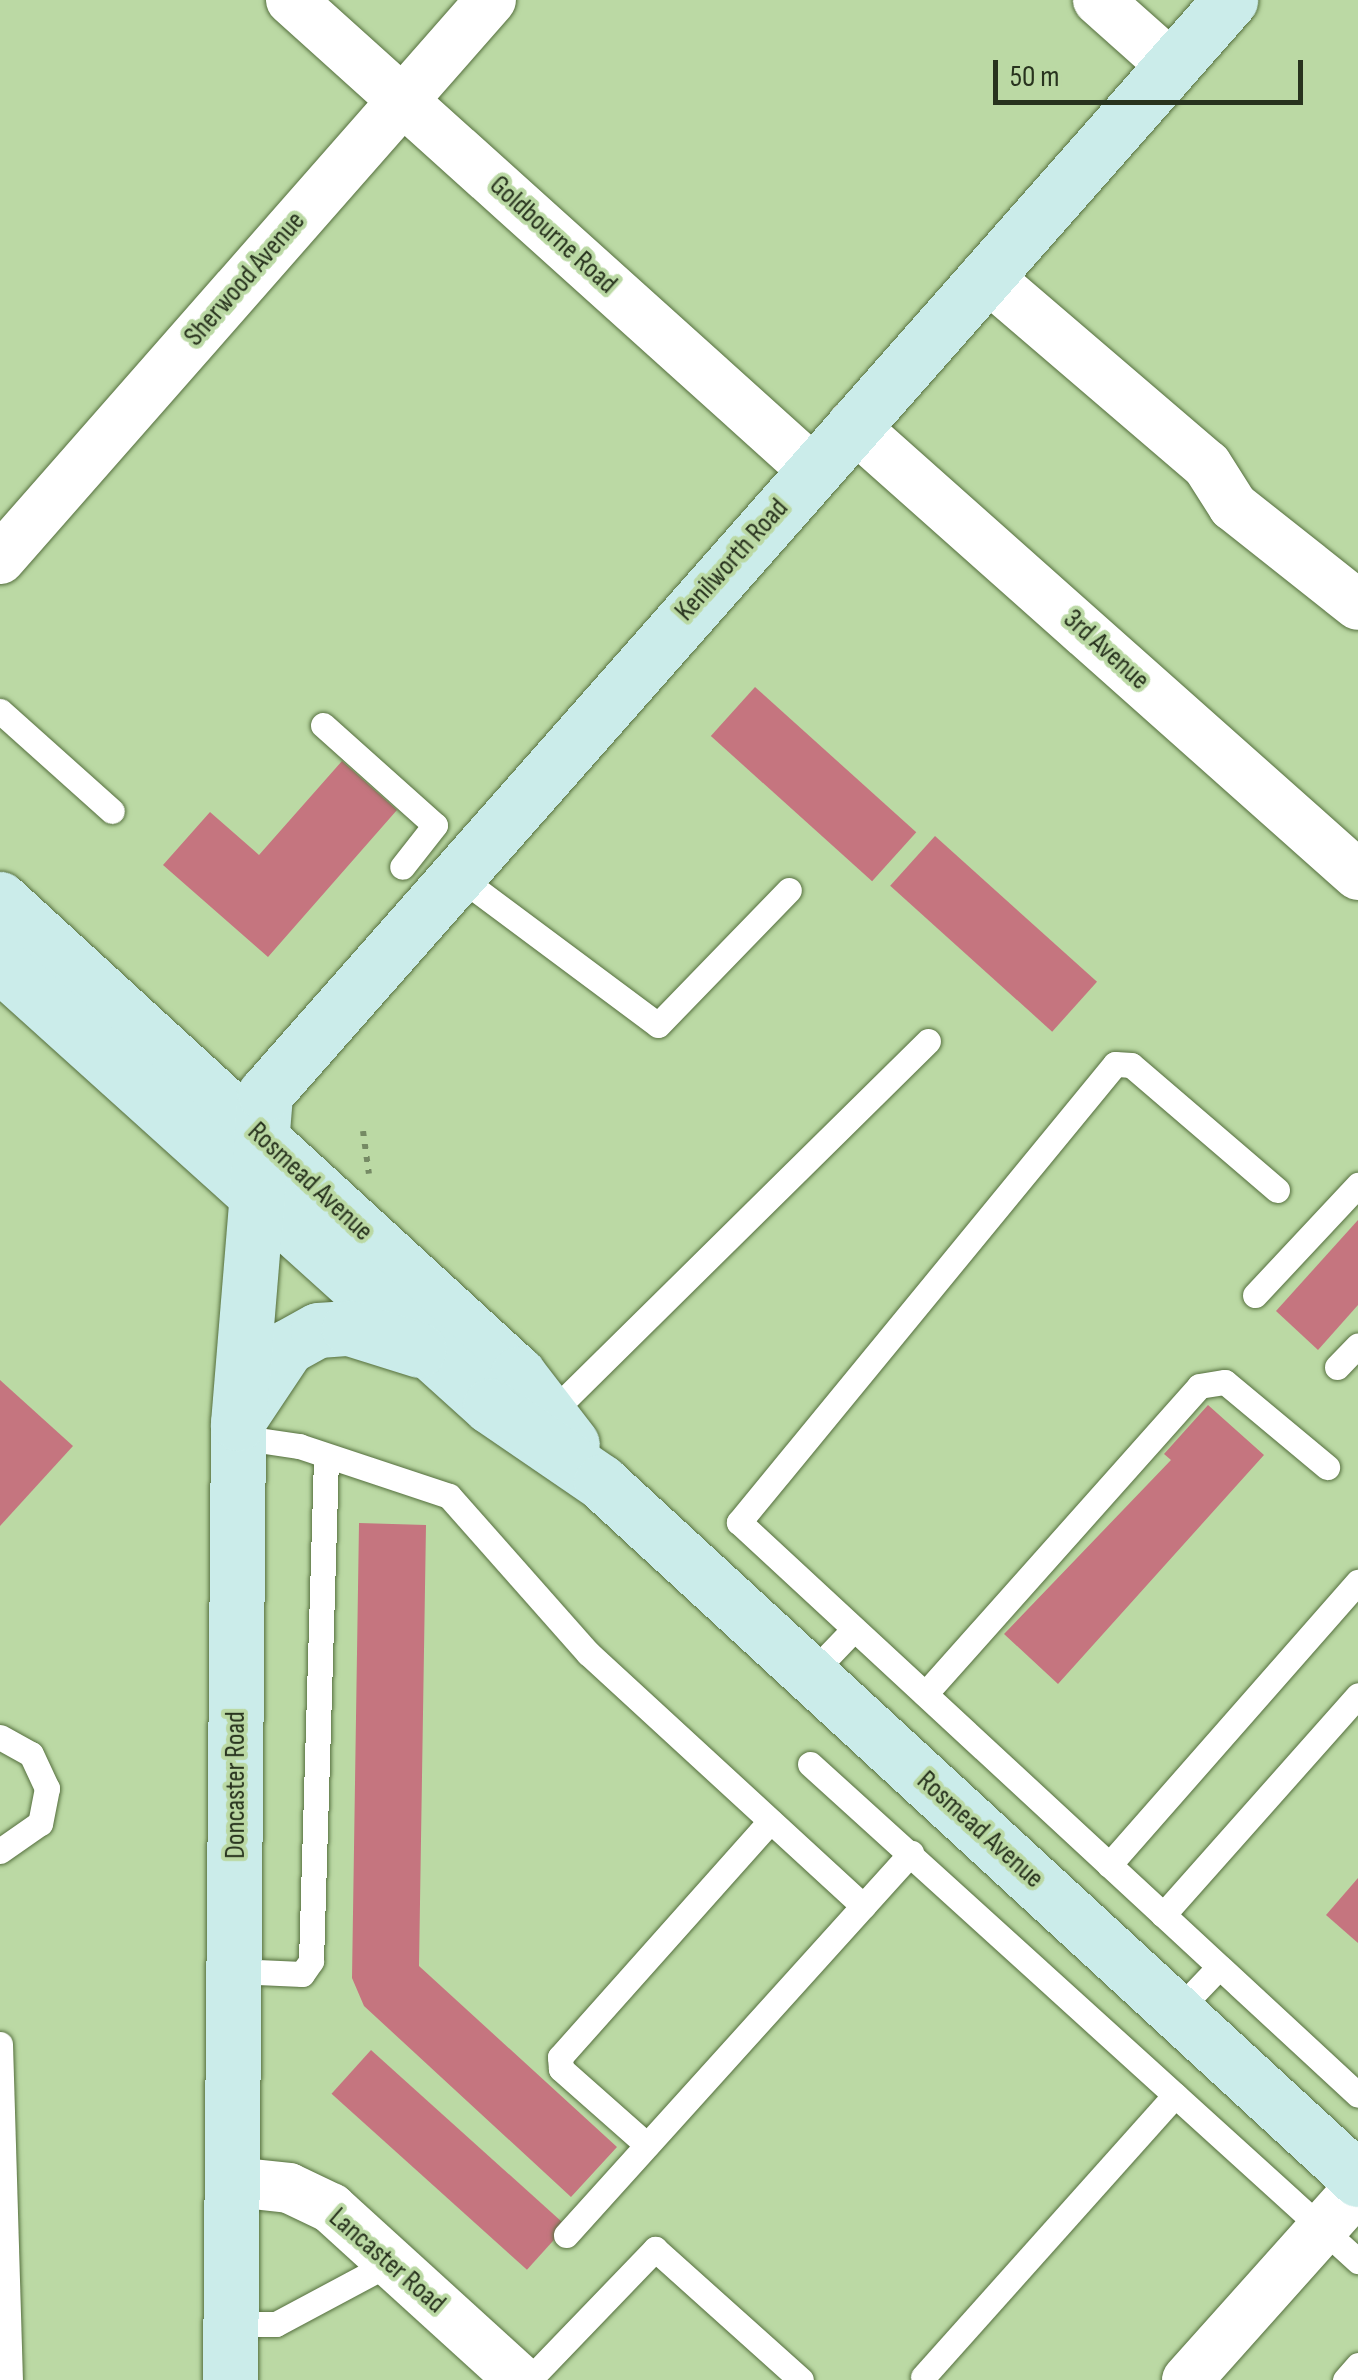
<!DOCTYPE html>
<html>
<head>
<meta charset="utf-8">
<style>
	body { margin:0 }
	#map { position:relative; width:1358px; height:2380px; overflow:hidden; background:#bbd9a4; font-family:"Sofia Sans Condensed",sans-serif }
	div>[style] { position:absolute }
	.building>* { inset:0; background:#c5757f; transform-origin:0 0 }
	.path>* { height:6px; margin-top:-3px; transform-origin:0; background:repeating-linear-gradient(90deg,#758a64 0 5px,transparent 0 13px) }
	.roads { filter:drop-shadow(0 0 2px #556f3e) drop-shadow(0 0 2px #556f3e) }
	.lane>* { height:25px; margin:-12.5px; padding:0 12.5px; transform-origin:12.5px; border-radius:12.5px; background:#fff }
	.street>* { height:50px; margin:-25px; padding:0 25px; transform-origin:25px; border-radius:25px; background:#fff }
	.secondary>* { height:55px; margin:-27.5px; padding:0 27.5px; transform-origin:27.5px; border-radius:27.5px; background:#cbecea }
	span { translate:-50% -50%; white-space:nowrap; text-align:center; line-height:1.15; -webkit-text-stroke:8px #bbd9a4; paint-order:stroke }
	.street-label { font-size:28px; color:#28331e }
	.scale { position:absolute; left:993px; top:60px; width:310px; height:45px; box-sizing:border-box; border:5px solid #28331e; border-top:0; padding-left:12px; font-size:30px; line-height:35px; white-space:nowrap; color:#28331e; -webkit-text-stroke:8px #bbd9a4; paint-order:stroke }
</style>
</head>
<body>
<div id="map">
	<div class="building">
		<div style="left:755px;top:687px;width:217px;height:66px;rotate:42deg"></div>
		<div style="clip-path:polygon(342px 761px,397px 810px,268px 957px,163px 865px,210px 812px,259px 855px)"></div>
		<div style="left:935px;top:836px;width:218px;height:67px;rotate:42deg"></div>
		<div style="clip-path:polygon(1358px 1220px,1358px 1305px,1318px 1350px,1276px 1311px)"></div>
		<div style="clip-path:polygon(0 1380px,73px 1446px,0 1526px)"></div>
		<div style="clip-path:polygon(1208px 1405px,1264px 1455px,1058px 1684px,1004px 1634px,1171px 1460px,1164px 1454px)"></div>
		<div style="clip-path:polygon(359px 1523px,426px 1525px,419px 1966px,617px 2147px,571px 2197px,364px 2006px,352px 1978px)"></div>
		<div style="clip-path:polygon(1358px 1878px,1358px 1943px,1326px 1915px)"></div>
		<div style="left:371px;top:2050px;width:263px;height:59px;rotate:42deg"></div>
	</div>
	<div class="path">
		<div style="left:363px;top:1131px;width:43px;rotate:82.1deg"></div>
	</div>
	<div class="roads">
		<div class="lane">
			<div style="left:0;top:711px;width:150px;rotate:41.8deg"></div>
			<div style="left:323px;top:725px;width:150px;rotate:41.8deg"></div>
			<div style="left:435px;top:825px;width:53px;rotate:128.2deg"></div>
			<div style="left:454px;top:873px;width:254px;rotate:36.7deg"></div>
			<div style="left:658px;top:1025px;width:188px;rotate:-45.9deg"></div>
			<div style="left:1277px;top:1190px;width:192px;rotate:-139.4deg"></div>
			<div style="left:1131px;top:1065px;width:16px;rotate:-176deg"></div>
			<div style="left:1115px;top:1064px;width:593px;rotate:129.38deg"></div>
			<div style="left:739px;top:1522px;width:843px;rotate:42.79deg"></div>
			<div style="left:1255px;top:1295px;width:151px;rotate:-46.9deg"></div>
			<div style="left:1337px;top:1367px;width:30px;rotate:-46deg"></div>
			<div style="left:550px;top:1414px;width:531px;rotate:-44.62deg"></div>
			<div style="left:238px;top:1437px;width:62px;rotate:8.4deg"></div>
			<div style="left:299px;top:1446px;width:158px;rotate:18.4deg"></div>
			<div style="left:449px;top:1496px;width:210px;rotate:48.5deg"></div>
			<div style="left:588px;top:1653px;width:374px;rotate:42.6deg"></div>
			<div style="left:809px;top:1676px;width:65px;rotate:-46.2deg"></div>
			<div style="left:925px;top:1694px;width:412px;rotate:-48.3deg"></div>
			<div style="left:1199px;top:1386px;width:26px;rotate:-9deg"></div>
			<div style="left:1225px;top:1382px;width:133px;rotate:39.8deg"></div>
			<div style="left:0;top:1737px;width:35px;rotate:29deg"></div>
			<div style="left:31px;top:1754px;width:38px;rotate:65deg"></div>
			<div style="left:47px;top:1788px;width:36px;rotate:101deg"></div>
			<div style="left:40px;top:1823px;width:49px;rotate:145deg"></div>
			<div style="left:810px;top:1764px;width:740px;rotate:42.21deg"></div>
			<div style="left:1109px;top:1865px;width:377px;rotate:-48.7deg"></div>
			<div style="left:1163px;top:1915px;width:294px;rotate:-48.4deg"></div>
			<div style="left:235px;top:1971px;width:67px;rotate:2.6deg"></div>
			<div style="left:302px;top:1974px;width:16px;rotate:-55deg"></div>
			<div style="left:311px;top:1961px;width:503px;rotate:-88.29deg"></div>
			<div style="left:1177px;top:2011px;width:61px;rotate:-46.3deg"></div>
			<div style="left:0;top:2044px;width:336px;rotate:88.3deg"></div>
			<div style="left:647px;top:2145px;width:115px;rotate:-138.5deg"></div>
			<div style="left:561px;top:2069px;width:12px;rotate:-95deg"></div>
			<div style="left:560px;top:2057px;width:316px;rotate:-48.3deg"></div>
			<div style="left:566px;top:2235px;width:515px;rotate:-47.91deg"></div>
			<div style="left:231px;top:2324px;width:45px"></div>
			<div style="left:276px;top:2324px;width:132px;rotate:-28.1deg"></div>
			<div style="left:923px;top:2377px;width:378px;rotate:-48.2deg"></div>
			<div style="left:529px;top:2380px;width:182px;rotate:-46.1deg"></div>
			<div style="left:655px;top:2249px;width:196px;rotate:41.9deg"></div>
			<div style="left:1345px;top:2380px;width:20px;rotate:-49deg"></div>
		</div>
		<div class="street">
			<div style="left:291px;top:0;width:702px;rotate:42deg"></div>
			<div style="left:1098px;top:0;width:99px;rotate:41.7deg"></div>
			<div style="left:985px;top:275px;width:292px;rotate:40.6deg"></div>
			<div style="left:1207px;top:465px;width:49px;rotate:57.6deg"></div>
			<div style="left:1233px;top:506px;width:159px;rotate:38.4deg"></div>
			<div style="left:852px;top:425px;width:677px;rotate:41.65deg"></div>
			<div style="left:0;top:559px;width:744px;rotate:-48.71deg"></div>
			<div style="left:234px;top:2182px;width:55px;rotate:6.2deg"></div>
			<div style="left:289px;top:2188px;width:47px;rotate:25.5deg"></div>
			<div style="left:331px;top:2208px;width:256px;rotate:42.3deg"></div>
			<div style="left:1187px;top:2380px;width:256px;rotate:-48.2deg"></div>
		</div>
		<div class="secondary">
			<div style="left:0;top:899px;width:703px;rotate:42.52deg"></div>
			<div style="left:518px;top:1374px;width:88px;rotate:52.4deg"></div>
			<div style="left:0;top:964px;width:660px;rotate:42.05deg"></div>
			<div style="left:490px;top:1406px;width:135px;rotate:34.4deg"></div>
			<div style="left:601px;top:1482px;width:1029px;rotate:42.64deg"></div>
			<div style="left:241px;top:1416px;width:83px;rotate:-56.3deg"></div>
			<div style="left:287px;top:1347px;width:35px;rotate:-29deg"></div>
			<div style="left:318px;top:1330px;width:31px;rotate:-4deg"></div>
			<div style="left:349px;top:1328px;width:73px;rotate:17.4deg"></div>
			<div style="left:230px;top:2380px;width:957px;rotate:-89.52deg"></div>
			<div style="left:238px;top:1423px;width:330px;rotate:-85.3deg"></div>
			<div style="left:265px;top:1094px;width:1459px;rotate:-48.58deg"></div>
		</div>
	</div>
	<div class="street-label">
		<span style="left:553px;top:235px;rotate:42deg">Goldbourne Road</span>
		<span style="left:245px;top:279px;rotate:-49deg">Sherwood Avenue</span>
		<span style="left:732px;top:560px;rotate:-48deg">Kenilworth Road</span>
		<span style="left:1106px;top:650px;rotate:42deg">3rd Avenue</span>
		<span style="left:310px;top:1182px;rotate:43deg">Rosmead Avenue</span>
		<span style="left:236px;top:1785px;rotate:-90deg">Doncaster Road</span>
		<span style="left:980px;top:1830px;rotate:42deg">Rosmead Avenue</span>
		<span style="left:387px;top:2261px;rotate:41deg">Lancaster Road</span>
	</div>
	<div class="scale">50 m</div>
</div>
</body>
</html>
